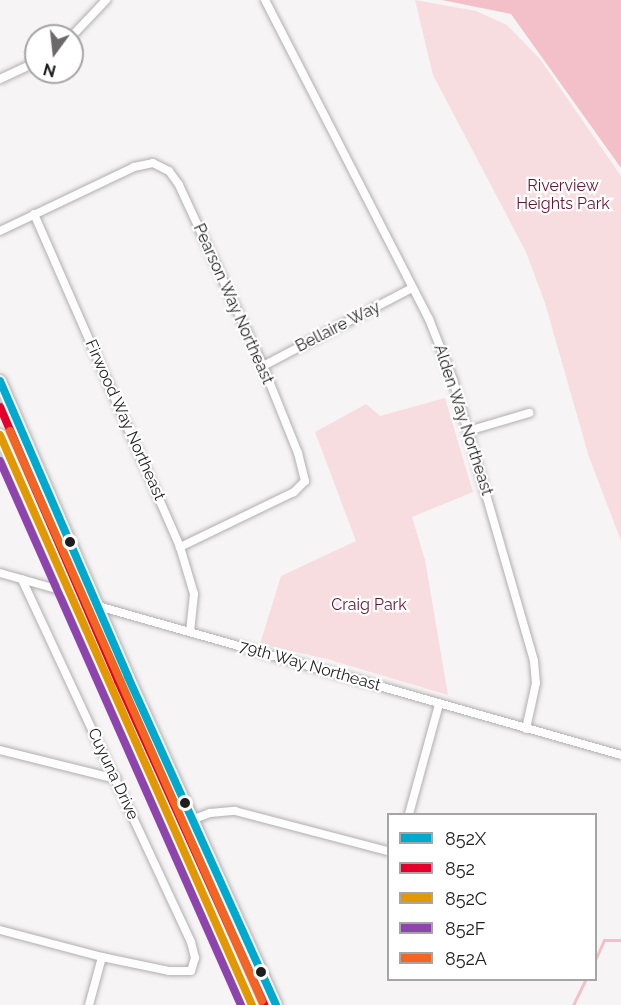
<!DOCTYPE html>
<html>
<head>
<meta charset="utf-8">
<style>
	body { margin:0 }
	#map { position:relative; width:621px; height:1005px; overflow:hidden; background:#f7f4f5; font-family:Raleway,sans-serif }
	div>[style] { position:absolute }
	.green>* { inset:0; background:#f7dce0 }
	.water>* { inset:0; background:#f3bfc8 }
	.stream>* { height:3px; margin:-1.5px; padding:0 1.5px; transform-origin:1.5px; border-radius:1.5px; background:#f3bfc8 }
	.roads { filter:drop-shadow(0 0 2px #b1afb0) drop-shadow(0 0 2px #b1afb0) }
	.street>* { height:8px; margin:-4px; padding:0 4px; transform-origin:4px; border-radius:4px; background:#fefdfe }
	.secondary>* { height:12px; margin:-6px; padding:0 6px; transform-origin:6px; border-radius:6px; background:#fefdfe }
	.bus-1>* { height:8px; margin:-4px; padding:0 4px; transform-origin:4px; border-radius:4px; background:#00a9ce }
	.bus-2>* { height:8px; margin:-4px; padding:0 4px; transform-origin:4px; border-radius:4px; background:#e4002b }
	.bus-3>* { height:8px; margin:-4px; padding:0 4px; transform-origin:4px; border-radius:4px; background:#e19803 }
	.bus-4>* { height:8px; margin:-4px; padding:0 4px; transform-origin:4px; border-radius:4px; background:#8e44ad }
	.bus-5>* { height:8px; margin:-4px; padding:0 4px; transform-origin:4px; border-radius:4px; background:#f26522 }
	.dots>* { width:16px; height:16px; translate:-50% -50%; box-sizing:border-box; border:3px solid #fff; border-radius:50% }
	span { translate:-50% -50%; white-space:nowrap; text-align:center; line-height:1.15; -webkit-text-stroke:4.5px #fff; paint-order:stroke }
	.park-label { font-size:16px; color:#68142d }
	.street-label { font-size:16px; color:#1f1e1e }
	.legend { position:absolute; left:387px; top:813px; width:210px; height:168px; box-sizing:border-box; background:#fff; border:2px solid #a5a5a5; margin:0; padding:8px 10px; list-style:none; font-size:18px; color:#1f1e1e }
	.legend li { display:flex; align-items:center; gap:12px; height:30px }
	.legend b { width:30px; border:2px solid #a5a5a5 }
	.north { position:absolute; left:24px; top:24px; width:60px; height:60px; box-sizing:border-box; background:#fff; border:2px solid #a5a5a5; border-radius:50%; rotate:195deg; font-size:16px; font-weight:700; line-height:24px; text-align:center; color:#1f1e1e }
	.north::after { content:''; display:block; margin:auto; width:21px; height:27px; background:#6b6969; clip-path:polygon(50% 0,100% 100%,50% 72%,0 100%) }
</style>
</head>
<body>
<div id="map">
	<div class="green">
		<div style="clip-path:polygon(415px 0,476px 11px,507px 25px,540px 59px,621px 176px,621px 541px,589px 457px,545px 303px,526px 252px,433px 75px)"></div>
		<div style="clip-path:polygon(445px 398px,473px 492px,412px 517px,425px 560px,448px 695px,327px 659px,260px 644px,281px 576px,356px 541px,315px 432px,366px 404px,380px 416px)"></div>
	</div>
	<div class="water">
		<div style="clip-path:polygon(442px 0,621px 0,621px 168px,511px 14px)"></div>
	</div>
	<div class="stream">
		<div style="left:596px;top:958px;width:20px;rotate:-66deg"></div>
		<div style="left:604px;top:940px;width:17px"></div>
		<div style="left:573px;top:1005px;width:28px;rotate:-64deg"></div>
	</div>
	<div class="roads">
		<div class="street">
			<div style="left:265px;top:0;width:359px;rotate:62.8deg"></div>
			<div style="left:429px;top:319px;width:66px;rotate:68.5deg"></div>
			<div style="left:453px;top:380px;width:292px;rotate:73.9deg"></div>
			<div style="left:534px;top:661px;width:22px;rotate:85deg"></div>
			<div style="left:536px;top:683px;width:47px;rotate:102.3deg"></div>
			<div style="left:72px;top:36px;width:50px;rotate:-46.6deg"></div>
			<div style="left:0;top:79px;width:40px;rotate:-25deg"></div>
			<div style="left:34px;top:214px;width:364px;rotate:66.3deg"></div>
			<div style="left:180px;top:547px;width:49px;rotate:73.4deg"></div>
			<div style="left:194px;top:594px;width:36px;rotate:96deg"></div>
			<div style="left:0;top:231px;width:148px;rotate:-25.5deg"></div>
			<div style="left:134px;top:167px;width:19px;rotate:-12deg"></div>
			<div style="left:153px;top:163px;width:18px;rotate:27deg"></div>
			<div style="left:169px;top:171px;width:17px;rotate:54deg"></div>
			<div style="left:179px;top:185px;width:200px;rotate:65.1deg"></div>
			<div style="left:263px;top:366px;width:94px;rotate:68.1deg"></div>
			<div style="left:298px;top:453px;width:29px;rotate:76deg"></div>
			<div style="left:305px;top:481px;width:16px;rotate:135deg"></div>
			<div style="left:294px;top:492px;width:127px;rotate:154.2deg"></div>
			<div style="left:263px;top:366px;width:168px;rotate:-27.6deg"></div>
			<div style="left:468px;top:431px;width:64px;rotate:-16.4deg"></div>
			<div style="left:0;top:573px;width:73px;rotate:15.9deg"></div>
			<div style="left:70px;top:593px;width:31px;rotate:25deg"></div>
			<div style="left:98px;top:606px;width:544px;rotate:15.9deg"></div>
			<div style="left:0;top:750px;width:120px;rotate:14deg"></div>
			<div style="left:409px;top:814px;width:114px;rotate:-74.7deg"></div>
			<div style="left:194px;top:819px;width:17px;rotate:-21deg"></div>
			<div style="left:210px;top:813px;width:25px;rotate:-5deg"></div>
			<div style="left:235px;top:811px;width:158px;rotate:14.7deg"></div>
			<div style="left:0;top:930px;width:106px;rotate:14.8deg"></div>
			<div style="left:102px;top:957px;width:68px;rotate:11.8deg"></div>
			<div style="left:169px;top:971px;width:22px"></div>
			<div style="left:191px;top:971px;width:14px;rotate:-73deg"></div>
			<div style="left:195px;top:958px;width:16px;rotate:-104deg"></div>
			<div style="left:191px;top:942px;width:400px;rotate:-115deg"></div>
			<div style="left:89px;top:1005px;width:50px;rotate:-74.8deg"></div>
		</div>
		<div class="secondary">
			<div style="left:0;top:381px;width:322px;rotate:66.6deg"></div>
			<div style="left:128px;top:677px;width:360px;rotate:65.7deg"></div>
			<div style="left:0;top:435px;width:623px;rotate:66.15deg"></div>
		</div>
	</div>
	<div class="bus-1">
		<div style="left:0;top:381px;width:322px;rotate:66.6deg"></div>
		<div style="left:128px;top:677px;width:360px;rotate:65.7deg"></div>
	</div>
	<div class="bus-2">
		<div style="left:0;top:407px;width:298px;rotate:66.7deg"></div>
		<div style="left:118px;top:681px;width:355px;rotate:65.7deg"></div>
	</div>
	<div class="bus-3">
		<div style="left:0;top:435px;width:623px;rotate:66.15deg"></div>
	</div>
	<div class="bus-4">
		<div style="left:0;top:461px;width:595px;rotate:66.11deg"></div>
	</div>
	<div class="bus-5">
		<div style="left:10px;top:431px;width:623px;rotate:66.15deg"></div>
	</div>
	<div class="dots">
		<div style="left:70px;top:542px;background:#1f1e1e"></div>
		<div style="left:185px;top:803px;background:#1f1e1e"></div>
		<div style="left:261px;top:972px;background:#1f1e1e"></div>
	</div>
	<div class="park-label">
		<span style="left:563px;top:195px">Riverview<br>Heights Park</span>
		<span style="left:369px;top:605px">Craig Park</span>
	</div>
	<div class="street-label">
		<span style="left:233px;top:304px;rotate:66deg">Pearson Way Northeast</span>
		<span style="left:338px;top:327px;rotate:-27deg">Bellaire Way</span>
		<span style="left:125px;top:420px;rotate:66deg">Firwood Way Northeast</span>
		<span style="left:463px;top:420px;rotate:72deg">Alden Way Northeast</span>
		<span style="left:310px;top:666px;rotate:16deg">79th Way Northeast</span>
		<span style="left:113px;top:774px;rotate:65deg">Cuyuna Drive</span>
	</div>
	<ul class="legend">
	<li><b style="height:8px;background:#00a9ce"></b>852X</li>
	<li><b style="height:8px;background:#e4002b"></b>852</li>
	<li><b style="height:8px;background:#e19803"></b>852C</li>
	<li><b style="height:8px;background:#8e44ad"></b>852F</li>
	<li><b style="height:8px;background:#f26522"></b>852A</li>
	</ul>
	<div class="north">N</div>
</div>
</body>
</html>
